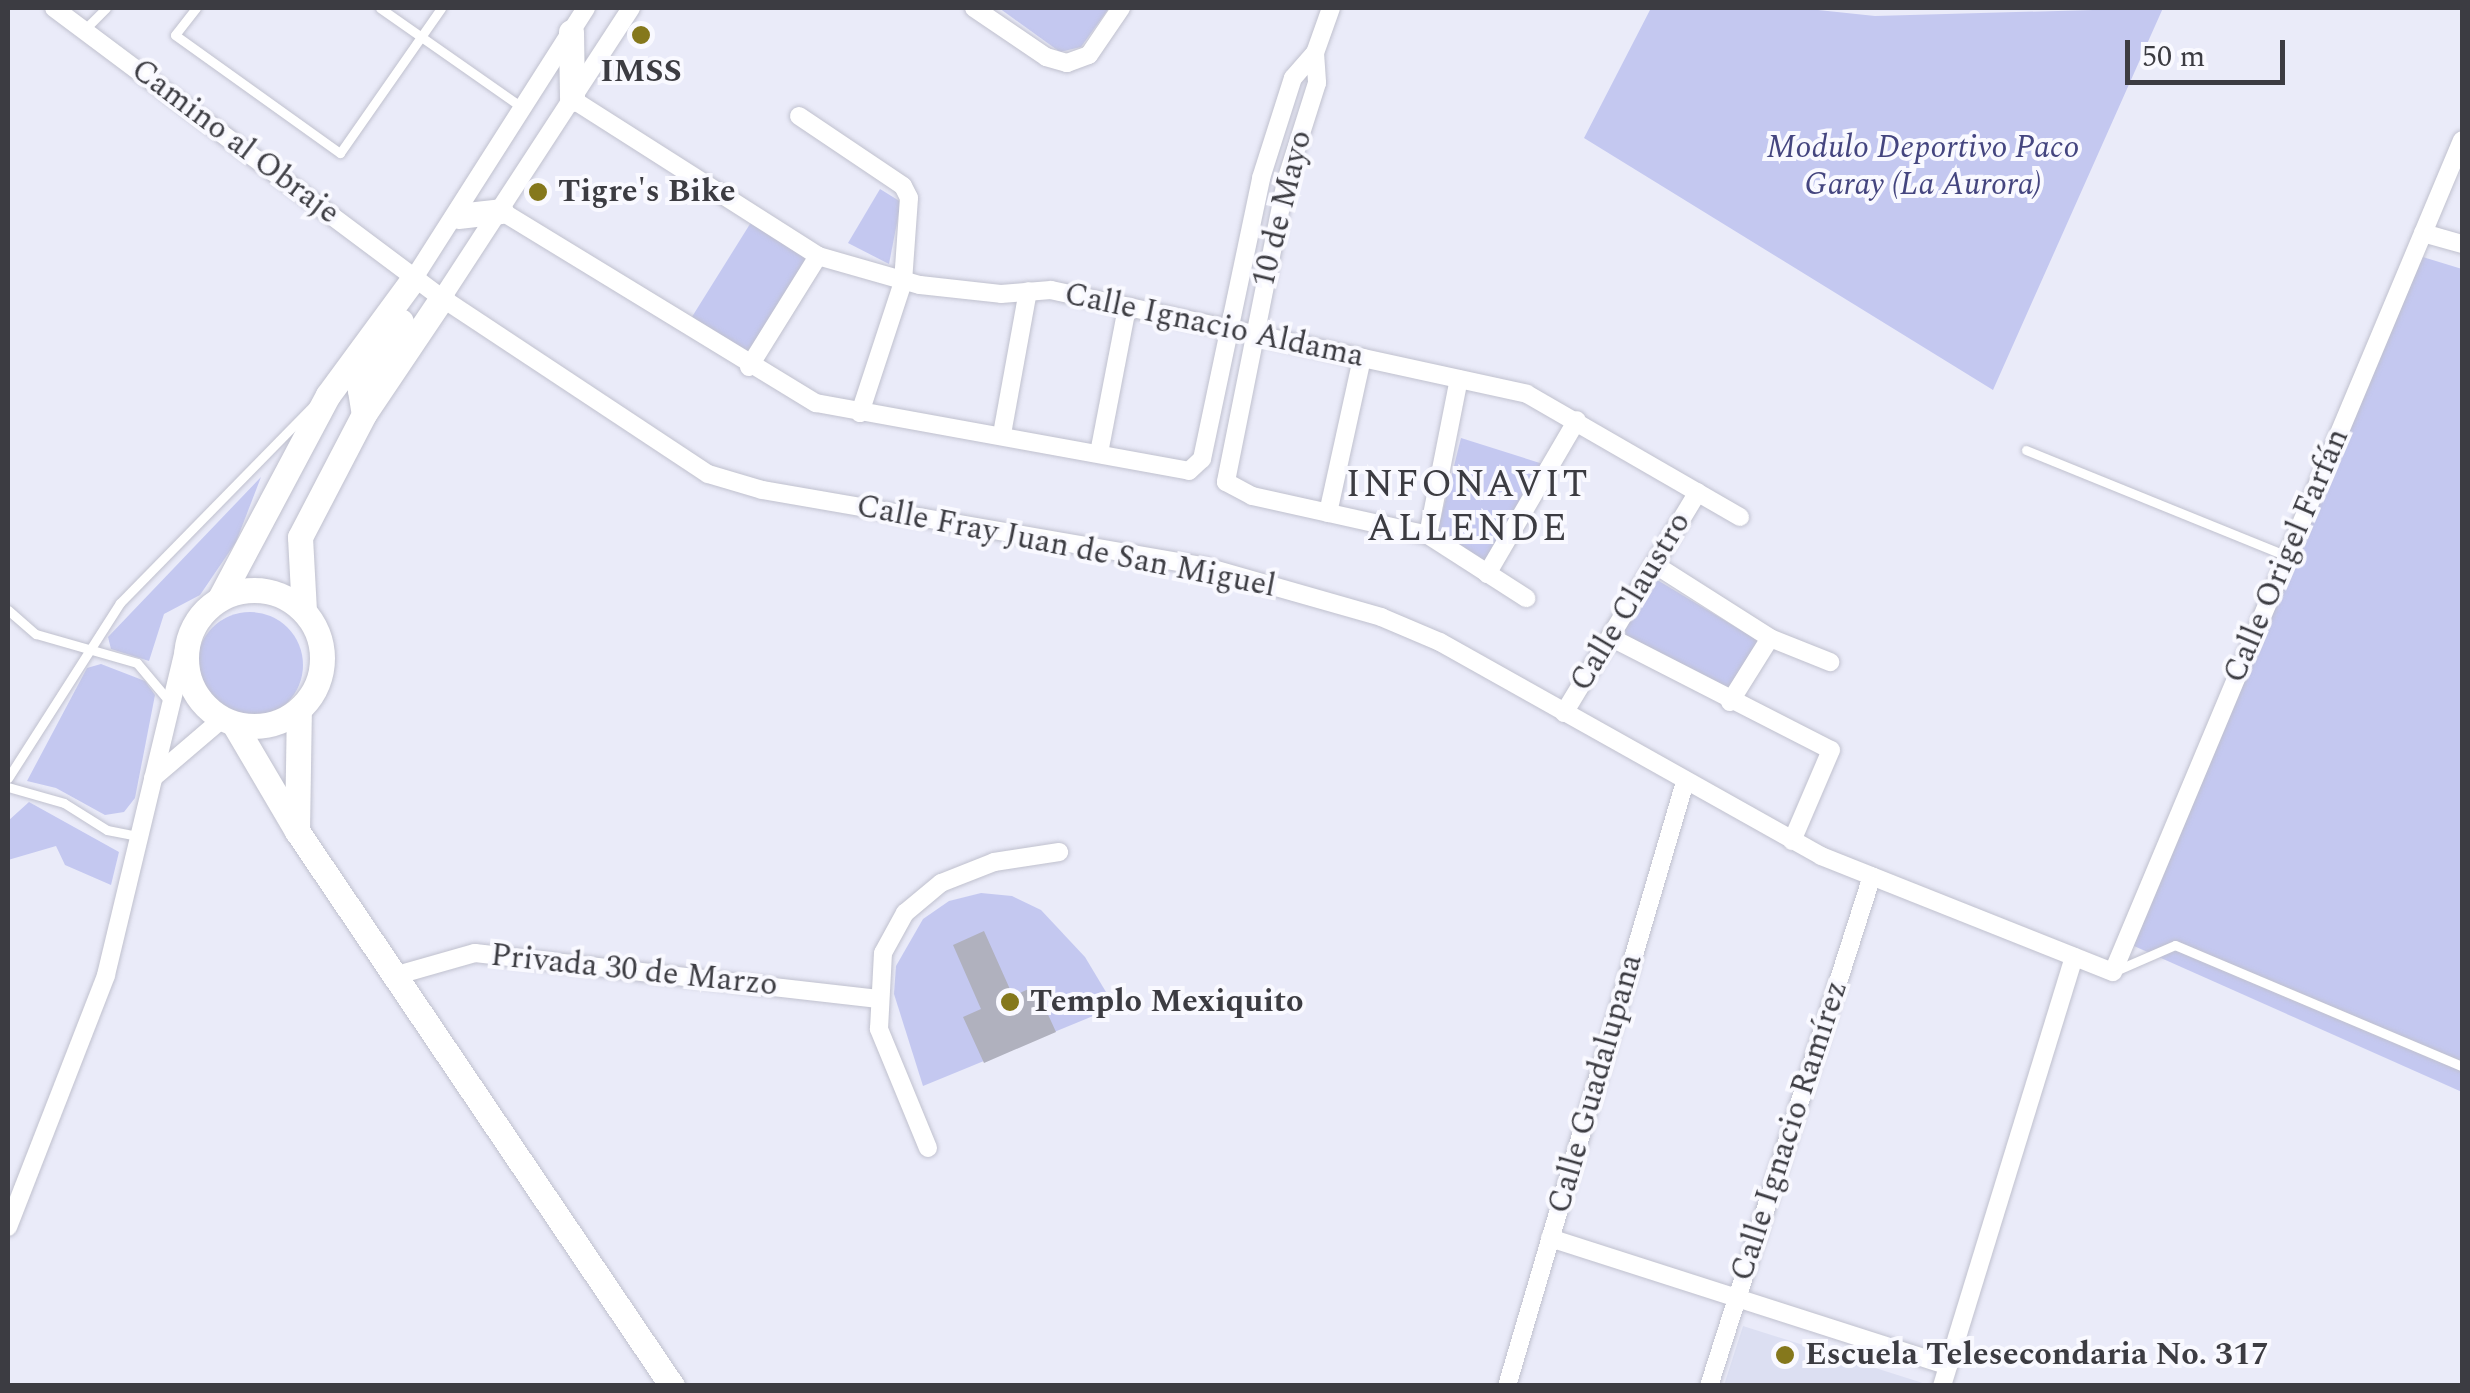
<!DOCTYPE html>
<html>
<head>
<meta charset="utf-8">
<style>
	body { margin:0 }
	#map { position:relative; width:2470px; height:1393px; overflow:hidden; background:#eaebf9; font-family:Spectral,serif }
	div>[style] { position:absolute }
	.built>* { inset:0; background:#dcdff2 }
	.green>* { inset:0; background:#c4c8f0; transform-origin:0 0 }
	.round { border-radius:50% }
	.building>* { inset:0; background:#b0b1be }
	.roads { filter:drop-shadow(0 0 2px #c0c1ce) drop-shadow(0 0 2px #c0c1ce) }
	.lane>* { height:9px; margin:-4.5px; padding:0 4.5px; transform-origin:4.5px; border-radius:4.5px; background:#fff }
	.street>* { height:18px; margin:-9px; padding:0 9px; transform-origin:9px; border-radius:9px; background:#fff }
	.secondary>* { height:25px; margin:-12.5px; padding:0 12.5px; transform-origin:12.5px; border-radius:12.5px; background:#fff }
	.secondary>.ring { margin:-12.5px; padding:0; box-sizing:content-box; background:none; border:25px solid #fff; border-radius:50% }
	.dots>* { width:28px; height:28px; translate:-50% -50%; box-sizing:border-box; border:5px solid #f9f9ff; border-radius:50% }
	span { translate:-50% -50%; white-space:nowrap; text-align:center; line-height:1.15; -webkit-text-stroke:8px #f9f9ff; paint-order:stroke }
	.poi-label { font-size:32px; color:#3c3c42; font-weight:700 }
	.left { translate:0 -50%; text-align:left }
	.street-label { font-size:32px; color:#3c3c42 }
	.park-label { font-size:32px; color:#44457f; font-style:italic }
	.quarter-label { font-size:38px; color:#3c3c42; letter-spacing:2.5px }
	.frame { position:absolute; inset:0; border:10px solid #3c3c42; pointer-events:none }
	.scale { position:absolute; left:2125px; top:40px; width:160px; height:45px; box-sizing:border-box; border:5px solid #3c3c42; border-top:0; padding-left:12px; font-size:30px; line-height:35px; white-space:nowrap; color:#3c3c42; -webkit-text-stroke:8px #f9f9ff; paint-order:stroke }
</style>
</head>
<body>
<div id="map">
	<div class="built">
		<div style="clip-path:polygon(1743px 1326px,1929px 1385px,1724px 1385px)"></div>
	</div>
	<div class="green">
		<div style="clip-path:polygon(999px 8px,1109px 8px,1081px 47px,1060px 52px)"></div>
		<div style="clip-path:polygon(1651px 8px,1799px 8px,1875px 16px,2163px 8px,1993px 390px,1584px 138px)"></div>
		<div style="clip-path:polygon(880px 189px,901px 202px,889px 264px,848px 243px)"></div>
		<div style="left:755px;top:216px;width:75px;height:132px;rotate:32deg"></div>
		<div style="clip-path:polygon(2413px 254px,2462px 269px,2462px 1092px,2125px 942px)"></div>
		<div style="clip-path:polygon(1461px 438px,1543px 464px,1484px 571px,1437px 534px)"></div>
		<div style="clip-path:polygon(261px 477px,236px 542px,200px 595px,164px 614px,149px 661px,111px 649px,108px 637px)"></div>
		<div style="left:1654px;top:578px;width:130px;height:67px;rotate:31deg"></div>
		<div class="round" style="left:197px;top:612px;width:106px;height:106px"></div>
		<div style="clip-path:polygon(101px 664px,145px 681px,155px 695px,135px 798px,124px 812px,105px 815px,56px 788px,27px 781px,87px 668px)"></div>
		<div style="clip-path:polygon(29px 802px,119px 852px,111px 885px,65px 865px,56px 846px,8px 860px,8px 821px)"></div>
		<div style="clip-path:polygon(981px 893px,1012px 896px,1041px 910px,1085px 957px,1115px 1007px,923px 1086px,894px 994px,896px 966px,923px 919px,949px 901px)"></div>
	</div>
	<div class="building">
		<div style="clip-path:polygon(984px 931px,1013px 996px,1035px 986px,1056px 1032px,984px 1063px,963px 1017px,981px 1009px,953px 945px)"></div>
	</div>
	<div class="roads">
		<div class="lane">
			<div style="left:196px;top:8px;width:34px;rotate:128deg"></div>
			<div style="left:175px;top:35px;width:203px;rotate:35.6deg"></div>
			<div style="left:340px;top:153px;width:177px;rotate:-55.1deg"></div>
			<div style="left:380px;top:8px;width:174px;rotate:35deg"></div>
			<div style="left:84px;top:30px;width:31px;rotate:-45deg"></div>
			<div style="left:2026px;top:450px;width:282px;rotate:22.1deg"></div>
			<div style="left:8px;top:610px;width:37px;rotate:41deg"></div>
			<div style="left:36px;top:634px;width:105px;rotate:16deg"></div>
			<div style="left:137px;top:663px;width:50px;rotate:49.9deg"></div>
			<div style="left:8px;top:778px;width:208px;rotate:-57.4deg"></div>
			<div style="left:120px;top:603px;width:277px;rotate:-45.6deg"></div>
			<div style="left:8px;top:787px;width:58px;rotate:15.9deg"></div>
			<div style="left:64px;top:803px;width:51px;rotate:32.1deg"></div>
			<div style="left:107px;top:830px;width:33px;rotate:11deg"></div>
			<div style="left:2115px;top:971px;width:65px;rotate:-23.4deg"></div>
			<div style="left:2175px;top:945px;width:311px;rotate:22.9deg"></div>
		</div>
		<div class="street">
			<div style="left:54px;top:8px;width:484px;rotate:36.8deg"></div>
			<div style="left:442px;top:298px;width:319px;rotate:33.5deg"></div>
			<div style="left:708px;top:474px;width:56px;rotate:16.5deg"></div>
			<div style="left:762px;top:490px;width:451px;rotate:9.8deg"></div>
			<div style="left:1206px;top:567px;width:182px;rotate:15.9deg"></div>
			<div style="left:1381px;top:617px;width:64px;rotate:23deg"></div>
			<div style="left:1440px;top:642px;width:437px;rotate:29.3deg"></div>
			<div style="left:1821px;top:856px;width:314px;rotate:21.7deg"></div>
			<div style="left:2113px;top:972px;width:902px;rotate:-67.24deg"></div>
			<div style="left:974px;top:8px;width:87px;rotate:34.2deg"></div>
			<div style="left:1046px;top:57px;width:22px;rotate:16deg"></div>
			<div style="left:1067px;top:63px;width:23px;rotate:-20deg"></div>
			<div style="left:1089px;top:55px;width:57px;rotate:-55.8deg"></div>
			<div style="left:1315px;top:53px;width:30px;rotate:86deg"></div>
			<div style="left:1317px;top:83px;width:103px;rotate:107.6deg"></div>
			<div style="left:1286px;top:181px;width:307px;rotate:101.3deg"></div>
			<div style="left:1226px;top:482px;width:30px;rotate:28deg"></div>
			<div style="left:1252px;top:496px;width:180px;rotate:12.5deg"></div>
			<div style="left:1428px;top:535px;width:117px;rotate:32.7deg"></div>
			<div style="left:572px;top:99px;width:292px;rotate:32.5deg"></div>
			<div style="left:818px;top:256px;width:106px;rotate:15.9deg"></div>
			<div style="left:920px;top:285px;width:81px;rotate:6.3deg"></div>
			<div style="left:1001px;top:294px;width:50px;rotate:-4.6deg"></div>
			<div style="left:1051px;top:290px;width:487px;rotate:12.3deg"></div>
			<div style="left:1527px;top:394px;width:246px;rotate:30deg"></div>
			<div style="left:799px;top:116px;width:125px;rotate:33.9deg"></div>
			<div style="left:903px;top:186px;width:13px;rotate:63deg"></div>
			<div style="left:909px;top:198px;width:84px;rotate:94.1deg"></div>
			<div style="left:903px;top:282px;width:138px;rotate:108.2deg"></div>
			<div style="left:501px;top:211px;width:369px;rotate:31.4deg"></div>
			<div style="left:816px;top:403px;width:379px;rotate:10.3deg"></div>
			<div style="left:1189px;top:471px;width:18px;rotate:-43deg"></div>
			<div style="left:1202px;top:459px;width:287px;rotate:-78.1deg"></div>
			<div style="left:1261px;top:178px;width:105px;rotate:-72.3deg"></div>
			<div style="left:1293px;top:78px;width:33px;rotate:-49deg"></div>
			<div style="left:1315px;top:53px;width:48px;rotate:-70.4deg"></div>
			<div style="left:2423px;top:233px;width:41px;rotate:15.8deg"></div>
			<div style="left:414px;top:278px;width:320px;rotate:-57.5deg"></div>
			<div style="left:442px;top:298px;width:346px;rotate:-56.9deg"></div>
			<div style="left:749px;top:367px;width:131px;rotate:-58.1deg"></div>
			<div style="left:1002px;top:434px;width:145px;rotate:-79.7deg"></div>
			<div style="left:1099px;top:453px;width:149px;rotate:-79.1deg"></div>
			<div style="left:1328px;top:513px;width:159px;rotate:-77.6deg"></div>
			<div style="left:1428px;top:535px;width:159px;rotate:-78.8deg"></div>
			<div style="left:1654px;top:564px;width:138px;rotate:32.5deg"></div>
			<div style="left:1770px;top:638px;width:65px;rotate:21.8deg"></div>
			<div style="left:1487px;top:574px;width:178px;rotate:-59.7deg"></div>
			<div style="left:1610px;top:637px;width:248px;rotate:27.1deg"></div>
			<div style="left:1831px;top:750px;width:99px;rotate:113.2deg"></div>
			<div style="left:1730px;top:702px;width:75px;rotate:-58deg"></div>
			<div style="left:1564px;top:713px;width:258px;rotate:-58.8deg"></div>
			<div style="left:153px;top:778px;width:91px;rotate:-40.5deg"></div>
			<div style="left:394px;top:976px;width:84px;rotate:-15.9deg"></div>
			<div style="left:475px;top:953px;width:404px;rotate:6.5deg"></div>
			<div style="left:928px;top:1148px;width:129px;rotate:-112.4deg"></div>
			<div style="left:879px;top:1029px;width:76px;rotate:-87deg"></div>
			<div style="left:883px;top:953px;width:46px;rotate:-61.2deg"></div>
			<div style="left:905px;top:913px;width:47px;rotate:-39.8deg"></div>
			<div style="left:941px;top:883px;width:57px;rotate:-21.6deg"></div>
			<div style="left:994px;top:862px;width:66px;rotate:-8.7deg"></div>
			<div style="left:8px;top:1227px;width:270px;rotate:-68.7deg"></div>
			<div style="left:106px;top:975px;width:337px;rotate:-76.5deg"></div>
			<div style="left:1550px;top:1238px;width:418px;rotate:17.8deg"></div>
			<div style="left:1507px;top:1386px;width:630px;rotate:-73.58deg"></div>
			<div style="left:1709px;top:1386px;width:535px;rotate:-72.28deg"></div>
			<div style="left:1942px;top:1386px;width:449px;rotate:-72.9deg"></div>
		</div>
		<div class="secondary">
			<div style="left:571px;top:32px;width:67px;rotate:89.1deg"></div>
			<div style="left:458px;top:216px;width:43px;rotate:-6.6deg"></div>
			<div style="left:363px;top:409px;width:19px;rotate:-99deg"></div>
			<div style="left:360px;top:390px;width:80px;rotate:-59.3deg"></div>
			<div class="ring" style="left:186px;top:590px;width:111px;height:111px"></div>
			<div style="left:220px;top:598px;width:230px;rotate:-62deg"></div>
			<div style="left:328px;top:395px;width:145px;rotate:-53.7deg"></div>
			<div style="left:304px;top:611px;width:74px;rotate:-93.1deg"></div>
			<div style="left:300px;top:537px;width:139px;rotate:-62.5deg"></div>
			<div style="left:364px;top:414px;width:140px;rotate:-56.1deg"></div>
			<div style="left:234px;top:724px;width:124px;rotate:59.5deg"></div>
			<div style="left:297px;top:831px;width:670px;rotate:55.95deg"></div>
			<div style="left:297px;top:831px;width:121px;rotate:-89.1deg"></div>
		</div>
	</div>
	<div class="dots">
		<div style="left:641px;top:35px;background:#85781c"></div>
		<div style="left:538px;top:192px;background:#85781c"></div>
		<div style="left:1010px;top:1002px;background:#85781c"></div>
		<div style="left:1785px;top:1355px;background:#85781c"></div>
	</div>
	<div class="poi-label">
		<span style="left:641px;top:72px">IMSS</span>
		<span class="left" style="left:558px;top:192px">Tigre's Bike</span>
		<span class="left" style="left:1030px;top:1002px">Templo Mexiquito</span>
		<span class="left" style="left:1805px;top:1355px">Escuela Telesecondaria No. 317</span>
	</div>
	<div class="street-label">
		<span style="left:235px;top:142px;rotate:37deg">Camino al Obraje</span>
		<span style="left:1283px;top:209px;rotate:-76deg">10 de Mayo</span>
		<span style="left:1214px;top:326px;rotate:12deg">Calle Ignacio Aldama</span>
		<span style="left:1066px;top:547px;rotate:11deg">Calle Fray Juan de San Miguel</span>
		<span style="left:2287px;top:556px;rotate:-67deg">Calle Origel Farfán</span>
		<span style="left:1631px;top:602px;rotate:-59deg">Calle Claustro</span>
		<span style="left:634px;top:971px;rotate:6deg">Privada 30 de Marzo</span>
		<span style="left:1596px;top:1084px;rotate:-74deg">Calle Guadalupana</span>
		<span style="left:1790px;top:1131px;rotate:-72deg">Calle Ignacio Ramírez</span>
	</div>
	<div class="park-label">
		<span style="left:1923px;top:167px">Modulo Deportivo Paco<br>Garay (La Aurora)</span>
	</div>
	<div class="quarter-label">
		<span style="left:1468px;top:508px">INFONAVIT<br>ALLENDE</span>
	</div>
	<div class="frame"></div>
	<div class="scale">50 m</div>
</div>
</body>
</html>
